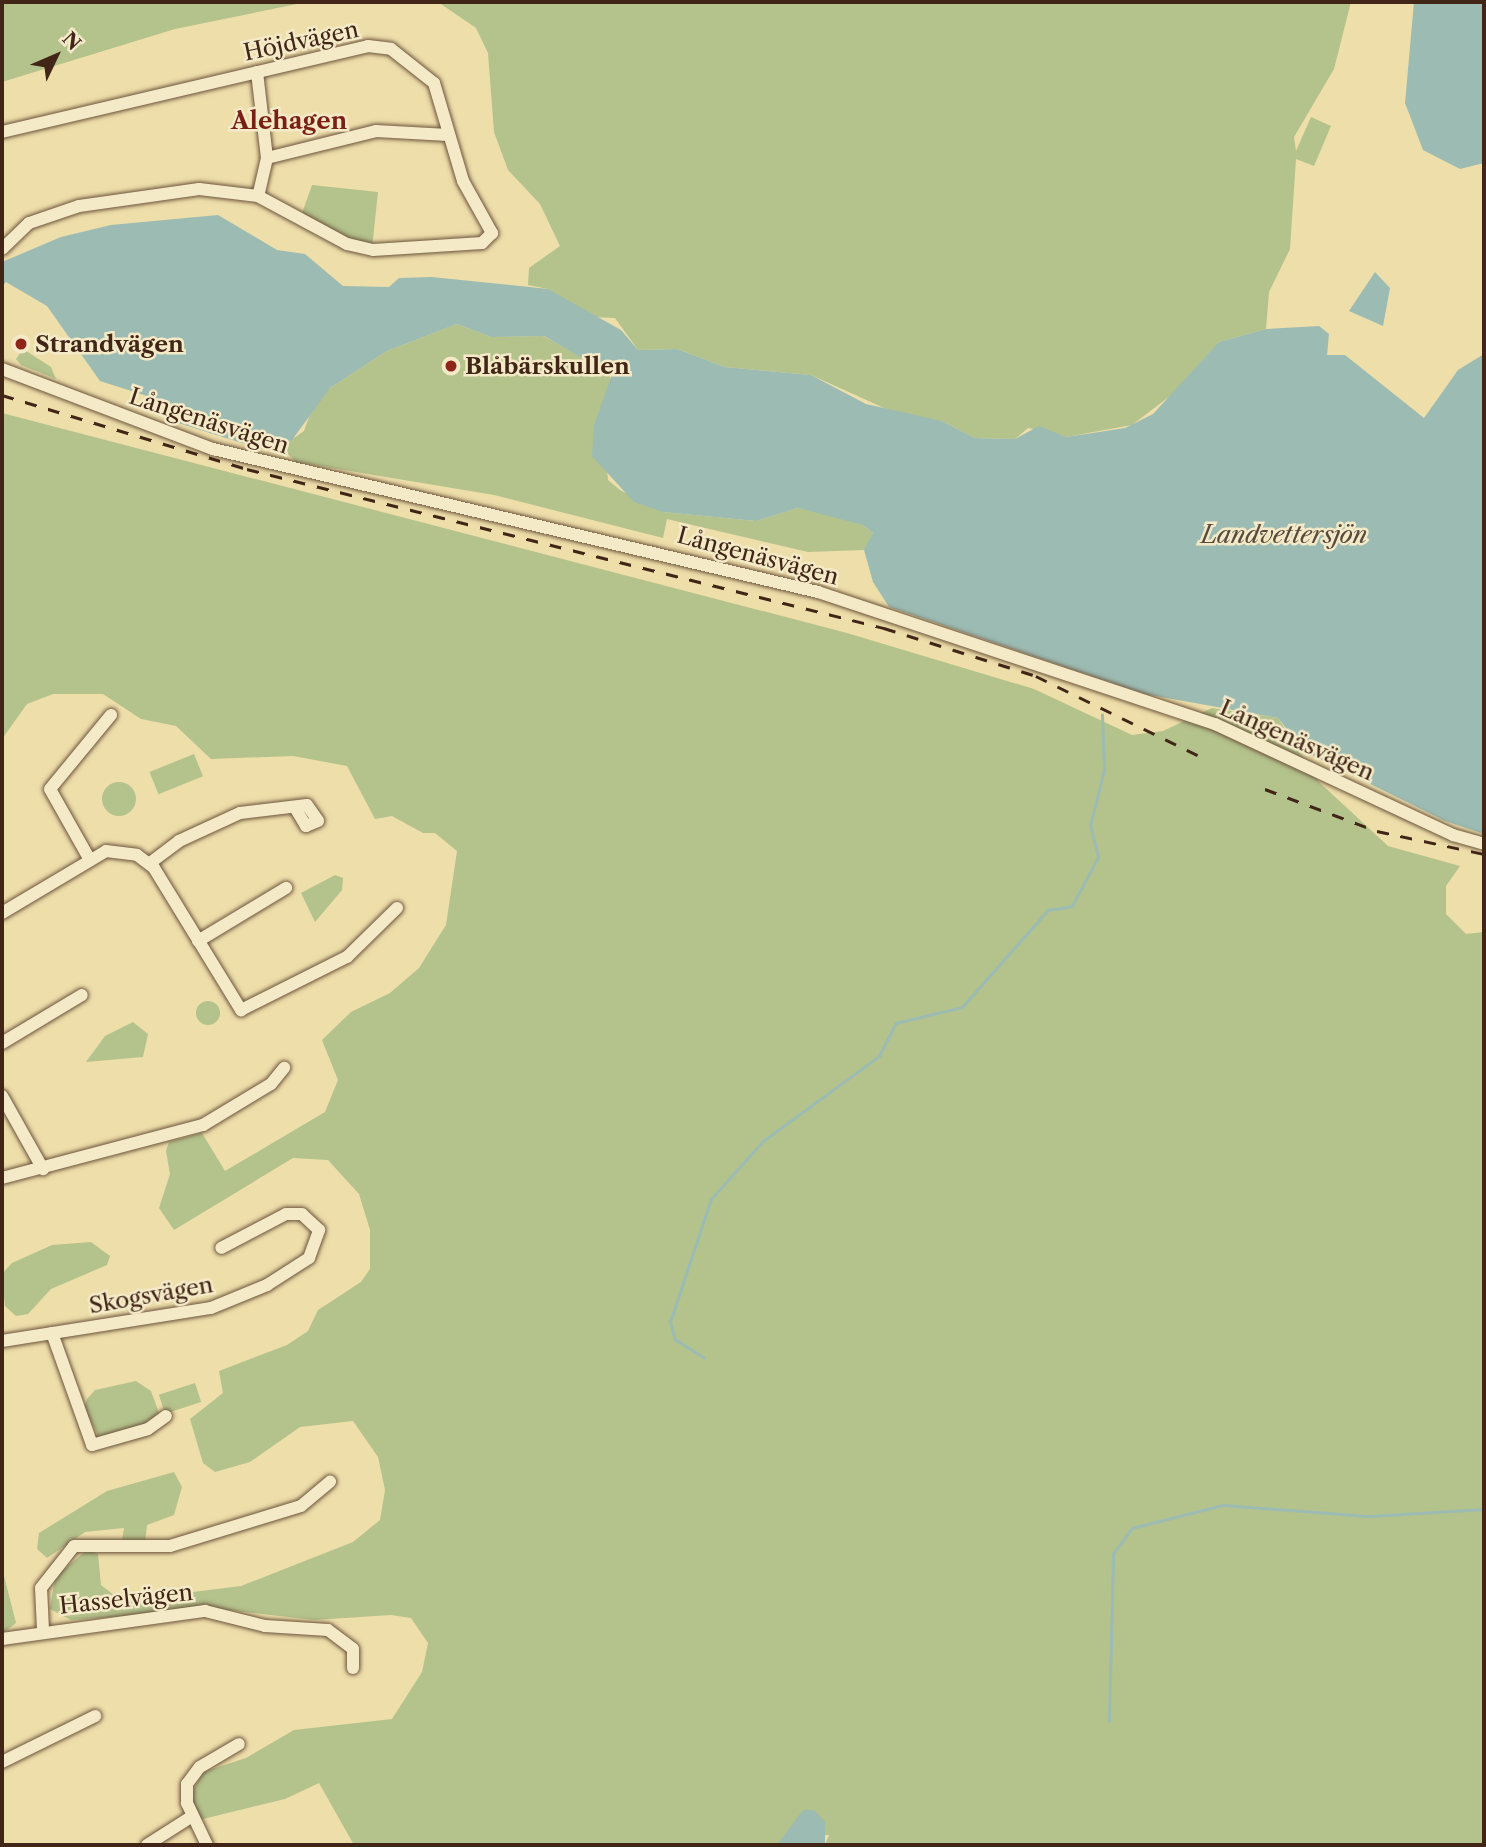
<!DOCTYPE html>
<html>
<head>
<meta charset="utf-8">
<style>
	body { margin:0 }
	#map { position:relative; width:1486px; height:1847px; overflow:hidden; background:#eedeaa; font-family:"Libre Caslon Text",serif }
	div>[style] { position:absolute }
	.green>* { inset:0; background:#b4c28c; transform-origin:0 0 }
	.round { border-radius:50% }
	.water>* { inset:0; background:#9cbbb2 }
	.stream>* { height:2.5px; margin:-1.25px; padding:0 1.25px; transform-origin:1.25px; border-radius:1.25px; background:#9cbbb2 }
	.roads { filter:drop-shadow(0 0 2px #6c543c) drop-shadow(0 0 2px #6c543c) }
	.minor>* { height:12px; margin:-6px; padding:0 6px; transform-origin:6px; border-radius:6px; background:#f4eac8 }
	.rail>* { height:2.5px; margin-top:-1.25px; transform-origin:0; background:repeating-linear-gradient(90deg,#412617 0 12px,transparent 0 24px) }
	.dots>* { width:19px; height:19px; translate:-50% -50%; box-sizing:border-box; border:4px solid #f4eac8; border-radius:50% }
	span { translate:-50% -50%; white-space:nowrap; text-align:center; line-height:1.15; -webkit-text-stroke:5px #f4eac8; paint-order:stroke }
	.street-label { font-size:23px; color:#412617 }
	.poi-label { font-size:23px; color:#412617; font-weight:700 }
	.left { translate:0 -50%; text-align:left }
	.neighbourhood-label { font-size:24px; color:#7a1f14; font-weight:700 }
	.water-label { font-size:24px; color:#584b3e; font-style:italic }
	.frame { position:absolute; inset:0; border:4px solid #412617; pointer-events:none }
	.north { position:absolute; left:21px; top:21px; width:70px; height:70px; -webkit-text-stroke:5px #f4eac8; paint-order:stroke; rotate:46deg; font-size:19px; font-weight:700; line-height:28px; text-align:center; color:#412617 }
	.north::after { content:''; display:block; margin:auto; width:24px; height:32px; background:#412617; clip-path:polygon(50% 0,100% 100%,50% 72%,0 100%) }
</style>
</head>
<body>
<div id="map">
	<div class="green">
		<div style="clip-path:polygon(2px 2px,307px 2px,175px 29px,2px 82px)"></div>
		<div style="clip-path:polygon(438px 2px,1351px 2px,1334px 69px,1294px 137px,1296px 151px,1311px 117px,1331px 126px,1314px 166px,1296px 159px,1290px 249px,1269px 292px,1266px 329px,1219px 342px,1191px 380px,1132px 425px,1066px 437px,1028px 428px,1015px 439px,975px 438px,942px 421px,904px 417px,811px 375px,725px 367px,677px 349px,638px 350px,615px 318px,592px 317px,548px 289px,528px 285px,529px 268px,560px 246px,540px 204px,508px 170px,494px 132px,488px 53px,476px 28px)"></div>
		<div style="clip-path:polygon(312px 185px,378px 192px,372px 248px,343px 241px,301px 216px)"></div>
		<div style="clip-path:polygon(457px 324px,491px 337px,543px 336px,606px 368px,613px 383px,601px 407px,608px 480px,620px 490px,663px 512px,756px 521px,798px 508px,824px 511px,863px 525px,873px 533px,871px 543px,864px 550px,808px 552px,667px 519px,663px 538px,494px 495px,296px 462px,281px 447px,304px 431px,314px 403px,330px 388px,387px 351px)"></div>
		<div style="clip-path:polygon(23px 349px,51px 367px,56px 379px,21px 365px,16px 359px)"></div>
		<div style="clip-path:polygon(2px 413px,847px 633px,1034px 689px,1132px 735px,1163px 731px,1212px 708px,1278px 718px,1318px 781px,1388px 846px,1460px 866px,1446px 886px,1446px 914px,1466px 934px,1484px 932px,1484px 1845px,825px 1845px,829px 1835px,785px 1837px,777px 1845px,354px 1845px,319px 1783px,285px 1799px,199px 1820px,191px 1795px,203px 1772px,246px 1758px,294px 1730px,392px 1719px,422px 1672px,428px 1643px,411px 1618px,391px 1615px,314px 1620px,219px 1609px,71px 1620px,50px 1609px,55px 1577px,88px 1549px,98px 1554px,101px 1585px,115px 1596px,193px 1592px,241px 1586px,353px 1542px,380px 1520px,385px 1490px,378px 1457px,353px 1421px,300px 1427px,250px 1462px,215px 1472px,203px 1463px,190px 1419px,223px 1393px,219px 1371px,287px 1345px,308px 1331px,318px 1310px,361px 1282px,370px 1269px,370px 1230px,359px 1194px,328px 1160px,293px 1158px,174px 1230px,159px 1208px,170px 1174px,166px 1151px,169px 1142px,202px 1133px,225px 1171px,325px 1112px,338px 1080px,322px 1040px,351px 1012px,390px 993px,419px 968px,446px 925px,457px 851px,435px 833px,423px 833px,392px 816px,375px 819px,347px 766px,293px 756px,211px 759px,176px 726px,141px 719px,103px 694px,53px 694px,27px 704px,2px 739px)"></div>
		<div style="left:194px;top:754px;width:24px;height:48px;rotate:68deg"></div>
		<div class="round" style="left:102px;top:782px;width:34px;height:34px"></div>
		<div style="clip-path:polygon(335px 875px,343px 878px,342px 890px,315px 922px,301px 893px)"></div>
		<div class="round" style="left:196px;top:1001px;width:24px;height:24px"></div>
		<div style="clip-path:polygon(133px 1022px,148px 1034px,143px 1057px,86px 1062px,105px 1036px)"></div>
		<div style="clip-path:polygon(91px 1242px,110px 1256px,107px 1265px,51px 1289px,28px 1314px,16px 1316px,5px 1306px,2px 1274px,12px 1263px,52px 1245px)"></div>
		<div style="clip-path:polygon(136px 1381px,151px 1391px,159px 1413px,150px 1423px,99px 1437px,84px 1408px,87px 1399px,95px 1390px)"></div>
		<div style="left:195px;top:1383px;width:20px;height:38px;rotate:72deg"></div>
		<div style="clip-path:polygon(174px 1472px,182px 1487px,174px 1515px,147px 1525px,145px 1542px,122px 1540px,124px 1528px,85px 1532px,47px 1558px,37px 1549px,39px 1533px,107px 1491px)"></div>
		<div style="clip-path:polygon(2px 1568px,16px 1623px,2px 1634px)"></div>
	</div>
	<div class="water">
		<div style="clip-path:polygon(1414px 2px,1484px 2px,1484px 163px,1460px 169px,1423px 150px,1405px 103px)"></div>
		<div style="clip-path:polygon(218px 215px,277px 250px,305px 254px,343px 286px,389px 287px,399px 278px,432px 277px,548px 289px,621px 330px,638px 350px,677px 349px,725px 367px,811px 375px,866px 404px,942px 421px,975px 438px,1015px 439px,1039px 426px,1066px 437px,1125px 428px,1153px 414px,1219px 342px,1266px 329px,1319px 326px,1329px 334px,1327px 355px,1345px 355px,1424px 418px,1458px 370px,1484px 354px,1484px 834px,1445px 821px,1304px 751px,1278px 718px,1145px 694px,889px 607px,873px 582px,864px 550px,873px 533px,863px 525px,798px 508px,756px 521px,663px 512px,634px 502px,592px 456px,594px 425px,612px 375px,544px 336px,491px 337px,457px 324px,387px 351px,330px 388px,292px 440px,261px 449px,172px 421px,147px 396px,100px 381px,47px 306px,6px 282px,2px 286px,2px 262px,61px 237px,111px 225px)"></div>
		<div style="clip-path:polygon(1375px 272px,1390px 288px,1383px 326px,1349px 311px)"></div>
		<div style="clip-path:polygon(803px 1810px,814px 1810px,825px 1822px,825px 1845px,777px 1845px)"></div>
	</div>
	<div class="stream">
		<div style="left:704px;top:1358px;width:34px;rotate:-148deg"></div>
		<div style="left:675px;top:1340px;width:19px;rotate:-106deg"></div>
		<div style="left:670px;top:1322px;width:130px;rotate:-71.6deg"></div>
		<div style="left:711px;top:1199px;width:78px;rotate:-48.1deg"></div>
		<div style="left:763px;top:1141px;width:144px;rotate:-36.2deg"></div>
		<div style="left:879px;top:1056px;width:37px;rotate:-63deg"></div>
		<div style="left:896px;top:1023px;width:68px;rotate:-13.6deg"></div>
		<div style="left:962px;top:1007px;width:130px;rotate:-48.4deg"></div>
		<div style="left:1048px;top:910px;width:24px;rotate:-9deg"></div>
		<div style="left:1072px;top:906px;width:55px;rotate:-62deg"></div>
		<div style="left:1098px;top:857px;width:32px;rotate:-104deg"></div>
		<div style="left:1090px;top:826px;width:58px;rotate:-76deg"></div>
		<div style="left:1104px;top:770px;width:55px;rotate:-92.1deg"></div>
		<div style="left:1109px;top:1721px;width:167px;rotate:-88.6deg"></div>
		<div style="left:1113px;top:1554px;width:32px;rotate:-54deg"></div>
		<div style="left:1132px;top:1528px;width:94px;rotate:-14.2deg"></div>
		<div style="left:1223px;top:1505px;width:148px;rotate:4.3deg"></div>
		<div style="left:1371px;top:1516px;width:113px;rotate:-3.5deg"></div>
	</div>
	<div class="roads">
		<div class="minor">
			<div style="left:257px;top:72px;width:87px;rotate:83.4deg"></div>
			<div style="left:267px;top:158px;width:39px;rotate:103deg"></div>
			<div style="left:2px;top:132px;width:376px;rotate:-13.2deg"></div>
			<div style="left:368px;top:46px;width:23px;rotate:7deg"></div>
			<div style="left:391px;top:49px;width:55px;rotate:38.3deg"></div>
			<div style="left:434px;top:83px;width:102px;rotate:73.5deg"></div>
			<div style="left:463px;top:181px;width:60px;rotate:60.9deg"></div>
			<div style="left:492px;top:233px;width:14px;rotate:135deg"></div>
			<div style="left:482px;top:243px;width:109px;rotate:176.3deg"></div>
			<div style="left:373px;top:250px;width:27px;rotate:-167deg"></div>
			<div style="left:347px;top:244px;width:101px;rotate:-151.7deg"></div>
			<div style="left:258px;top:196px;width:59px;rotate:-173.2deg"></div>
			<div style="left:199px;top:189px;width:121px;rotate:171.9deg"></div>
			<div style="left:79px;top:206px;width:53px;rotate:161.2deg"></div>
			<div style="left:29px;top:223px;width:37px;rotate:136deg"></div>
			<div style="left:267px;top:158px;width:112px;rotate:-13.9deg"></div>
			<div style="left:376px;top:131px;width:72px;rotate:3.2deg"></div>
			<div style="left:2px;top:369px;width:226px;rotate:20.8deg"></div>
			<div style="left:213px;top:449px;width:622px;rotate:13.3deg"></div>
			<div style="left:818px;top:592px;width:418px;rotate:18.4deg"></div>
			<div style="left:1215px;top:724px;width:263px;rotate:25deg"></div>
			<div style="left:1453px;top:835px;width:32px;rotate:16deg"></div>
			<div style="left:90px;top:860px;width:81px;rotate:-119.4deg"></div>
			<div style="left:50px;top:789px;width:96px;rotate:-50.5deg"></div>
			<div style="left:150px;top:863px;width:36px;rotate:-37deg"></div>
			<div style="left:179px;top:841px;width:67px;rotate:-24.7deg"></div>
			<div style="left:240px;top:813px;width:67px;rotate:-6.8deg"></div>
			<div style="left:307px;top:805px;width:19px;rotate:55deg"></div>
			<div style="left:318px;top:821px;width:13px;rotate:157deg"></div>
			<div style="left:306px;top:826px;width:21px;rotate:-121deg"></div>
			<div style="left:2px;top:913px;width:121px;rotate:-30.8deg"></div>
			<div style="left:106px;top:851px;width:31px;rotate:7deg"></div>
			<div style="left:137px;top:855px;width:21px;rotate:37deg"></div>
			<div style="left:154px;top:868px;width:167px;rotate:58.5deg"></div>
			<div style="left:241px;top:1010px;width:119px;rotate:-26.6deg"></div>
			<div style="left:347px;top:957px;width:70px;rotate:-44.4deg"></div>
			<div style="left:198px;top:941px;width:103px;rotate:-31.1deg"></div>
			<div style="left:2px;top:1043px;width:93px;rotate:-31deg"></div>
			<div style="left:2px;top:1096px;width:84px;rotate:60.7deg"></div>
			<div style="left:2px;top:1178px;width:208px;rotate:-14.8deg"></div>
			<div style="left:203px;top:1125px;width:79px;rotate:-31.1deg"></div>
			<div style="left:271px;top:1084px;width:21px;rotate:-51deg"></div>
			<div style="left:52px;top:1333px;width:119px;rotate:70.3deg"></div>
			<div style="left:92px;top:1445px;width:58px;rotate:-15.9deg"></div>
			<div style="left:148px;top:1429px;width:22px;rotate:-36deg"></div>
			<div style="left:2px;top:1341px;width:212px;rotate:-9deg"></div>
			<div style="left:211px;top:1308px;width:61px;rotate:-22.3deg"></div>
			<div style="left:267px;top:1285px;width:50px;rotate:-32.7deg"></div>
			<div style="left:309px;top:1258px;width:30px;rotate:-70deg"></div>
			<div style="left:319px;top:1230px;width:23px;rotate:-137deg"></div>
			<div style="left:302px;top:1214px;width:16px;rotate:180deg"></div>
			<div style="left:286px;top:1214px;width:73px;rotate:152.4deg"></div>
			<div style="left:43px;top:1630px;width:42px;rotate:-92.7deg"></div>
			<div style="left:41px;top:1588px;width:53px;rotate:-51.8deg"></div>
			<div style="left:74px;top:1546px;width:96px"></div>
			<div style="left:170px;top:1546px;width:137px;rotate:-17deg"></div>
			<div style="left:301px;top:1506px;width:38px;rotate:-40deg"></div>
			<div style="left:2px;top:1639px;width:205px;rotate:-7.9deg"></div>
			<div style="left:205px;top:1611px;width:62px;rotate:14deg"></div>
			<div style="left:265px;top:1626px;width:63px;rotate:3.6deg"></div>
			<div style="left:328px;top:1630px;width:31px;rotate:37deg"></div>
			<div style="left:353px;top:1649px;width:19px;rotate:90deg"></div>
			<div style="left:2px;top:1762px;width:104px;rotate:-26.3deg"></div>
			<div style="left:147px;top:1845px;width:52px;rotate:-32.5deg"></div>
			<div style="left:207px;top:1845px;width:47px;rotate:-115.5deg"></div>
			<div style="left:187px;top:1803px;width:19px;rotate:-90deg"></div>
			<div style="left:187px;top:1784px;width:21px;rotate:-53deg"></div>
			<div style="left:200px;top:1767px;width:45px;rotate:-30.5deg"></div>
		</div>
	</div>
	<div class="rail">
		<div style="left:2px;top:395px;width:256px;rotate:16.8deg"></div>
		<div style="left:247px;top:469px;width:657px;rotate:14.02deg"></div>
		<div style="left:884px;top:628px;width:159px;rotate:17.5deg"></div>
		<div style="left:1036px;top:676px;width:184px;rotate:26.1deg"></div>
		<div style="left:1265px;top:789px;width:120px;rotate:20.6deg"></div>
		<div style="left:1377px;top:831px;width:109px;rotate:12.1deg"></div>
	</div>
	<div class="dots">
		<div style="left:21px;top:344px;background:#8f2418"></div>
		<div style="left:451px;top:366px;background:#8f2418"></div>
	</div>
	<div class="street-label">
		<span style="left:301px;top:41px;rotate:-12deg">Höjdvägen</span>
		<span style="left:209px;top:421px;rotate:18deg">Långenäsvägen</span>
		<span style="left:758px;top:556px;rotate:15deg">Långenäsvägen</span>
		<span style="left:1297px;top:740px;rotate:24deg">Långenäsvägen</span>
		<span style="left:151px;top:1295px;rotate:-10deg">Skogsvägen</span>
		<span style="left:126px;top:1599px;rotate:-6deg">Hasselvägen</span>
	</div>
	<div class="poi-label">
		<span class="left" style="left:35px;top:344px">Strandvägen</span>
		<span class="left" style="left:465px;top:366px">Blåbärskullen</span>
	</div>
	<div class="neighbourhood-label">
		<span style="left:289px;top:121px">Alehagen</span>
	</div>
	<div class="water-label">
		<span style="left:1284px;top:535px">Landvettersjön</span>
	</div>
	<div class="frame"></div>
	<div class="north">N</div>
</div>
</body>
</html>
